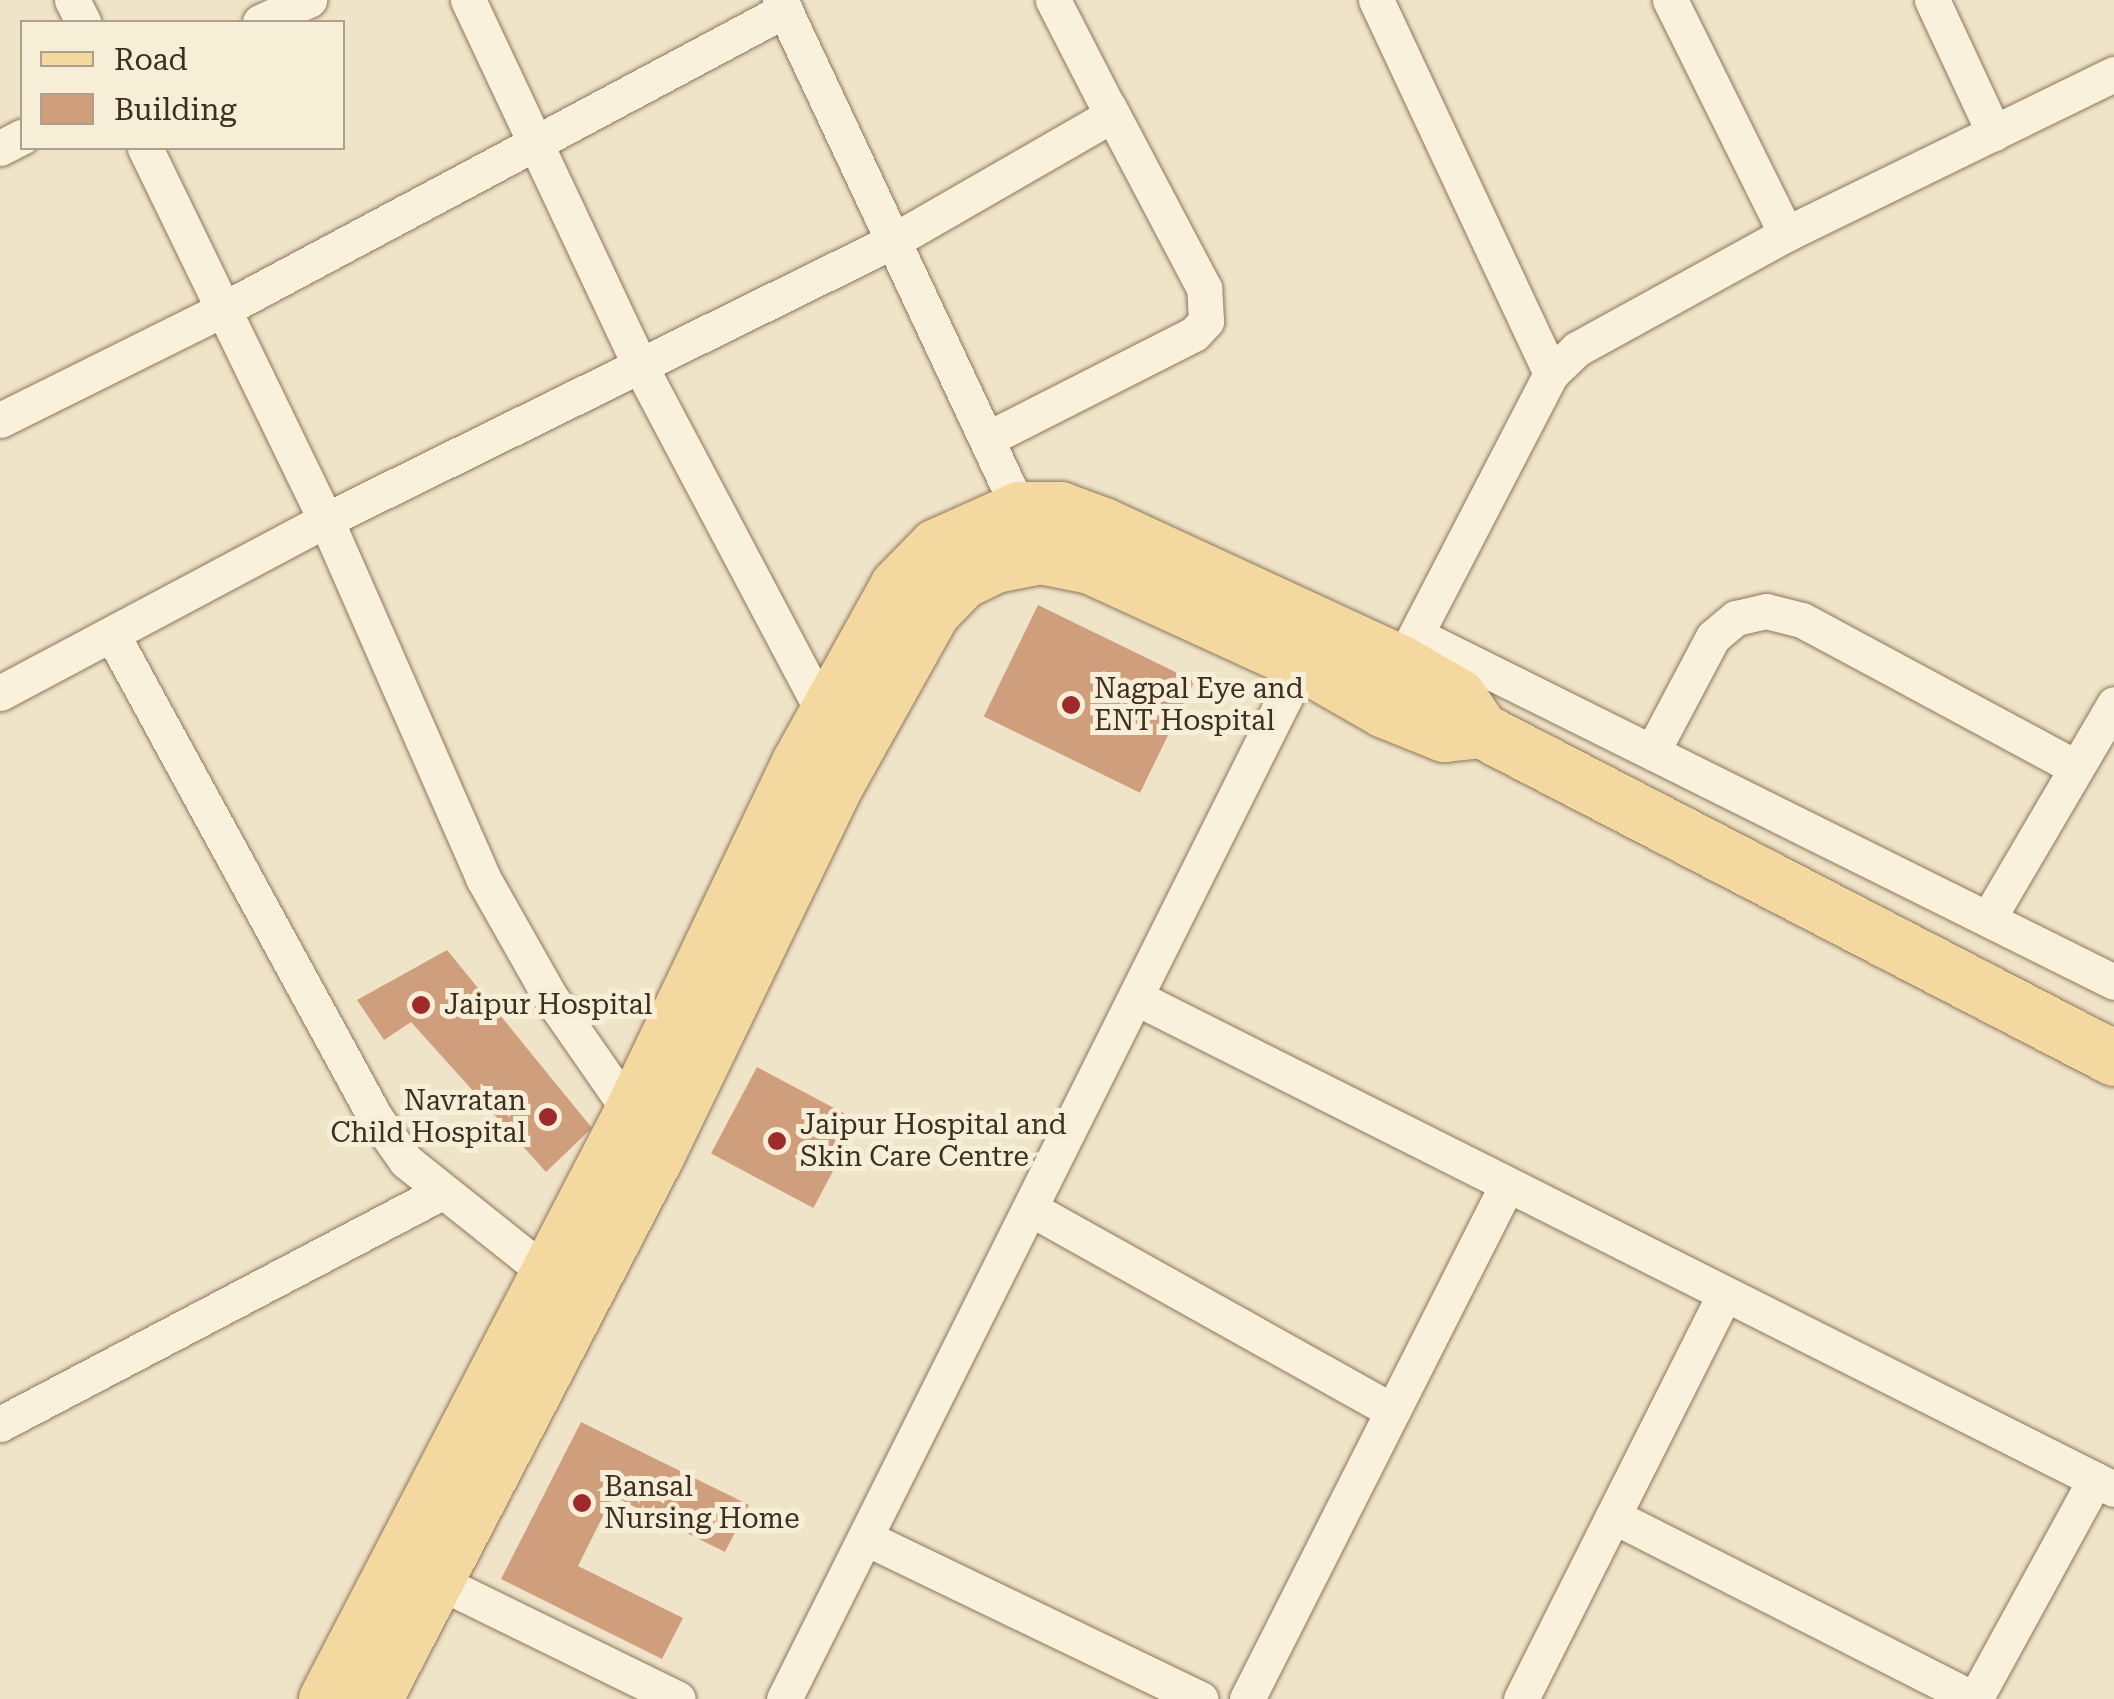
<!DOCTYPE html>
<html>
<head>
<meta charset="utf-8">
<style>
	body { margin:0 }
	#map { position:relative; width:2114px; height:1699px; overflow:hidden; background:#f0e4c8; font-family:"Roboto Serif",serif }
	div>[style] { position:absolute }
	.building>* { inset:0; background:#cf9f7d; transform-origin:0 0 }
	.roads { filter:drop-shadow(0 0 2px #8d765c) drop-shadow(0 0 2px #8d765c) }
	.street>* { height:35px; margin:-17.5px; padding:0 17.5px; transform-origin:17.5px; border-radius:17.5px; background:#faf1dc }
	.primary>* { height:55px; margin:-27.5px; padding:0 27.5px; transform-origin:27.5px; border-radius:27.5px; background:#f3d9a0 }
	.dots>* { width:28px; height:28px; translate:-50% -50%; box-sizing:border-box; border:5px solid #f7eed8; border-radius:50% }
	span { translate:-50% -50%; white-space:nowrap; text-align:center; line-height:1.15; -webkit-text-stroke:10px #f7eed8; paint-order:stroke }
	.poi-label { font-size:28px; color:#3d2e20 }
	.left { translate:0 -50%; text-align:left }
	.right { translate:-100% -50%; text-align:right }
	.legend { position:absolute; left:20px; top:20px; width:325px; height:130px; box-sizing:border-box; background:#f7eed8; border:2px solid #ada18e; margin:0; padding:12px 18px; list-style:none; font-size:30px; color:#3d2e20 }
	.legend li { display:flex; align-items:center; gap:20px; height:50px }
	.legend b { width:50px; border:2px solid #ada18e }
</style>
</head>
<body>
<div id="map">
	<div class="building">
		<div style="left:1038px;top:605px;width:174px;height:124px;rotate:26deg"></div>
		<div style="clip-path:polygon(447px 950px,592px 1128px,546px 1172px,411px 1022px,384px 1040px,357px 1000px)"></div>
		<div style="left:757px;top:1067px;width:116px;height:98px;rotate:28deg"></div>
		<div style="clip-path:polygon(581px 1422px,749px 1505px,725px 1552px,613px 1496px,578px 1566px,683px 1618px,662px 1659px,501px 1579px)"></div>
	</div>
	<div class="roads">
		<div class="street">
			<div style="left:72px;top:0;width:25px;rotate:63deg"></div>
			<div style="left:468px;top:0;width:404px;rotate:64.8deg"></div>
			<div style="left:640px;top:366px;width:393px;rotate:62.1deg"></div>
			<div style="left:780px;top:0;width:562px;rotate:64.85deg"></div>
			<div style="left:1376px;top:0;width:413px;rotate:64.9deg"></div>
			<div style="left:1670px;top:0;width:261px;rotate:63.6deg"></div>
			<div style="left:1932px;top:0;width:147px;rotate:65deg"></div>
			<div style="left:260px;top:22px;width:54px;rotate:-24.2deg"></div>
			<div style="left:0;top:148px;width:25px;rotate:-27deg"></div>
			<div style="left:145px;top:148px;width:414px;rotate:64.1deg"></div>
			<div style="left:326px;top:520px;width:391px;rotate:66.3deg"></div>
			<div style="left:483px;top:878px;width:138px;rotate:60.5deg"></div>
			<div style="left:551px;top:998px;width:140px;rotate:55.2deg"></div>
			<div style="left:0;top:420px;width:250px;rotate:-26.4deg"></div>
			<div style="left:224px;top:309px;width:636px;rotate:-28.06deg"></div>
			<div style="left:989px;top:438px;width:230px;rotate:-26.9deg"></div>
			<div style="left:1194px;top:334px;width:18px;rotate:-47deg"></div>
			<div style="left:1206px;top:321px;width:33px;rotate:-93deg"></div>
			<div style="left:1204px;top:288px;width:204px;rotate:-117.8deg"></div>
			<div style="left:1418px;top:636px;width:777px;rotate:26.43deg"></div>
			<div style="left:114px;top:638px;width:545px;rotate:61.41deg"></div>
			<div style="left:375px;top:1117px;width:54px;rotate:54.8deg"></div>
			<div style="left:406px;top:1161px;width:183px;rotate:38.6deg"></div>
			<div style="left:1401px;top:663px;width:326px;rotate:-62.6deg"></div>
			<div style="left:1551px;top:374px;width:36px;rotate:-44deg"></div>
			<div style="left:1577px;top:349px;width:239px;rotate:-28.8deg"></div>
			<div style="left:1786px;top:234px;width:365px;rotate:-26deg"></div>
			<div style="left:0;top:693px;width:369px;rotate:-28deg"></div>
			<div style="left:326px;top:520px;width:632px;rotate:-26.2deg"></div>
			<div style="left:893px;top:241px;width:253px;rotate:-29.9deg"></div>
			<div style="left:1112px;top:115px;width:129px;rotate:-117.2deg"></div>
			<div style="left:1652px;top:752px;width:130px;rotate:-62.1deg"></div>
			<div style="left:1713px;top:637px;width:30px;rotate:-40deg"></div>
			<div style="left:1736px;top:618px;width:31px;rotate:-13deg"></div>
			<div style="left:1766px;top:611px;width:37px;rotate:14deg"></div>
			<div style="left:1802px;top:620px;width:310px;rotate:28.3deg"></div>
			<div style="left:1988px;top:919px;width:249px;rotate:-59.6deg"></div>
			<div style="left:1137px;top:998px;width:1093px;rotate:26.68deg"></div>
			<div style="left:1033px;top:1210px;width:412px;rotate:29.2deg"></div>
			<div style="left:0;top:1424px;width:498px;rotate:-27.7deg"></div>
			<div style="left:1613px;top:1516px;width:405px;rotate:26.9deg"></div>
			<div style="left:868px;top:1539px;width:369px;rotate:25.7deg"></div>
			<div style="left:419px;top:1572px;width:288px;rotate:26.1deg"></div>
			<div style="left:784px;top:1699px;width:1158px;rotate:-63.43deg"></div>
			<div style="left:1247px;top:1699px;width:576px;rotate:-63.17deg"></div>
			<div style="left:1521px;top:1699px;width:453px;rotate:-63.3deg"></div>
			<div style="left:1975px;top:1699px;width:250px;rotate:-61.3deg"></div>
		</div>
		<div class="primary">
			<div style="left:326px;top:1699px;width:661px;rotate:-62.5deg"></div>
			<div style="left:631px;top:1113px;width:387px;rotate:-64.4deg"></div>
			<div style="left:798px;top:764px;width:204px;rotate:-60.9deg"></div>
			<div style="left:897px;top:586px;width:56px;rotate:-45.7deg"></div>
			<div style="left:936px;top:546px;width:91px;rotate:-24deg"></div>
			<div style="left:1019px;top:509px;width:41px"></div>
			<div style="left:1060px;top:509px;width:46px;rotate:20.4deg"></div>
			<div style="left:1103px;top:525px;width:328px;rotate:24.8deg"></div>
			<div style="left:1401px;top:663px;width:66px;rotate:30.1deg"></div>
			<div style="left:1458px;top:696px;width:41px;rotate:55.9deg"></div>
			<div style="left:1481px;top:730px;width:713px;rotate:27.39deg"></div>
			<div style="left:374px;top:1699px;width:616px;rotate:-62.56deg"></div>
			<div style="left:658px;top:1152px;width:409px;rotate:-64.2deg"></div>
			<div style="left:836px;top:784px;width:197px;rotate:-60.8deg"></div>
			<div style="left:932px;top:612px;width:43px;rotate:-45.9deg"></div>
			<div style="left:962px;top:581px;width:37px;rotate:-26deg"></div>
			<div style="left:995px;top:565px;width:46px;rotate:-11.3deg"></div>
			<div style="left:1040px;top:556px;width:51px;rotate:11.3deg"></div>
			<div style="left:1090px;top:566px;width:233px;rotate:24.6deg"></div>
			<div style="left:1302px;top:663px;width:95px;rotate:29.8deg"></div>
			<div style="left:1384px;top:710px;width:65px;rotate:21.8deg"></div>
			<div style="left:1444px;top:734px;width:37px;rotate:-6deg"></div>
		</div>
	</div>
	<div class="dots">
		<div style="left:1071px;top:705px;background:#9e2a2b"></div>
		<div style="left:421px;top:1005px;background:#9e2a2b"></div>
		<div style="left:548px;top:1117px;background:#9e2a2b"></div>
		<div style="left:777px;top:1141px;background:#9e2a2b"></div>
		<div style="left:582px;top:1503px;background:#9e2a2b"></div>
	</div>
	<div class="poi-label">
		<span class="left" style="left:1094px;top:705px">Nagpal Eye and<br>ENT Hospital</span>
		<span class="left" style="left:444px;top:1005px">Jaipur Hospital</span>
		<span class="right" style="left:526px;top:1117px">Navratan<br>Child Hospital</span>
		<span class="left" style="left:800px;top:1141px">Jaipur Hospital and<br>Skin Care Centre</span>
		<span class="left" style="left:604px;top:1503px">Bansal<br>Nursing Home</span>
	</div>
	<ul class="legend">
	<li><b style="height:12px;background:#f3d9a0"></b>Road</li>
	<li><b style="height:28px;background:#cf9f7d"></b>Building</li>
	</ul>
</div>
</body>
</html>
